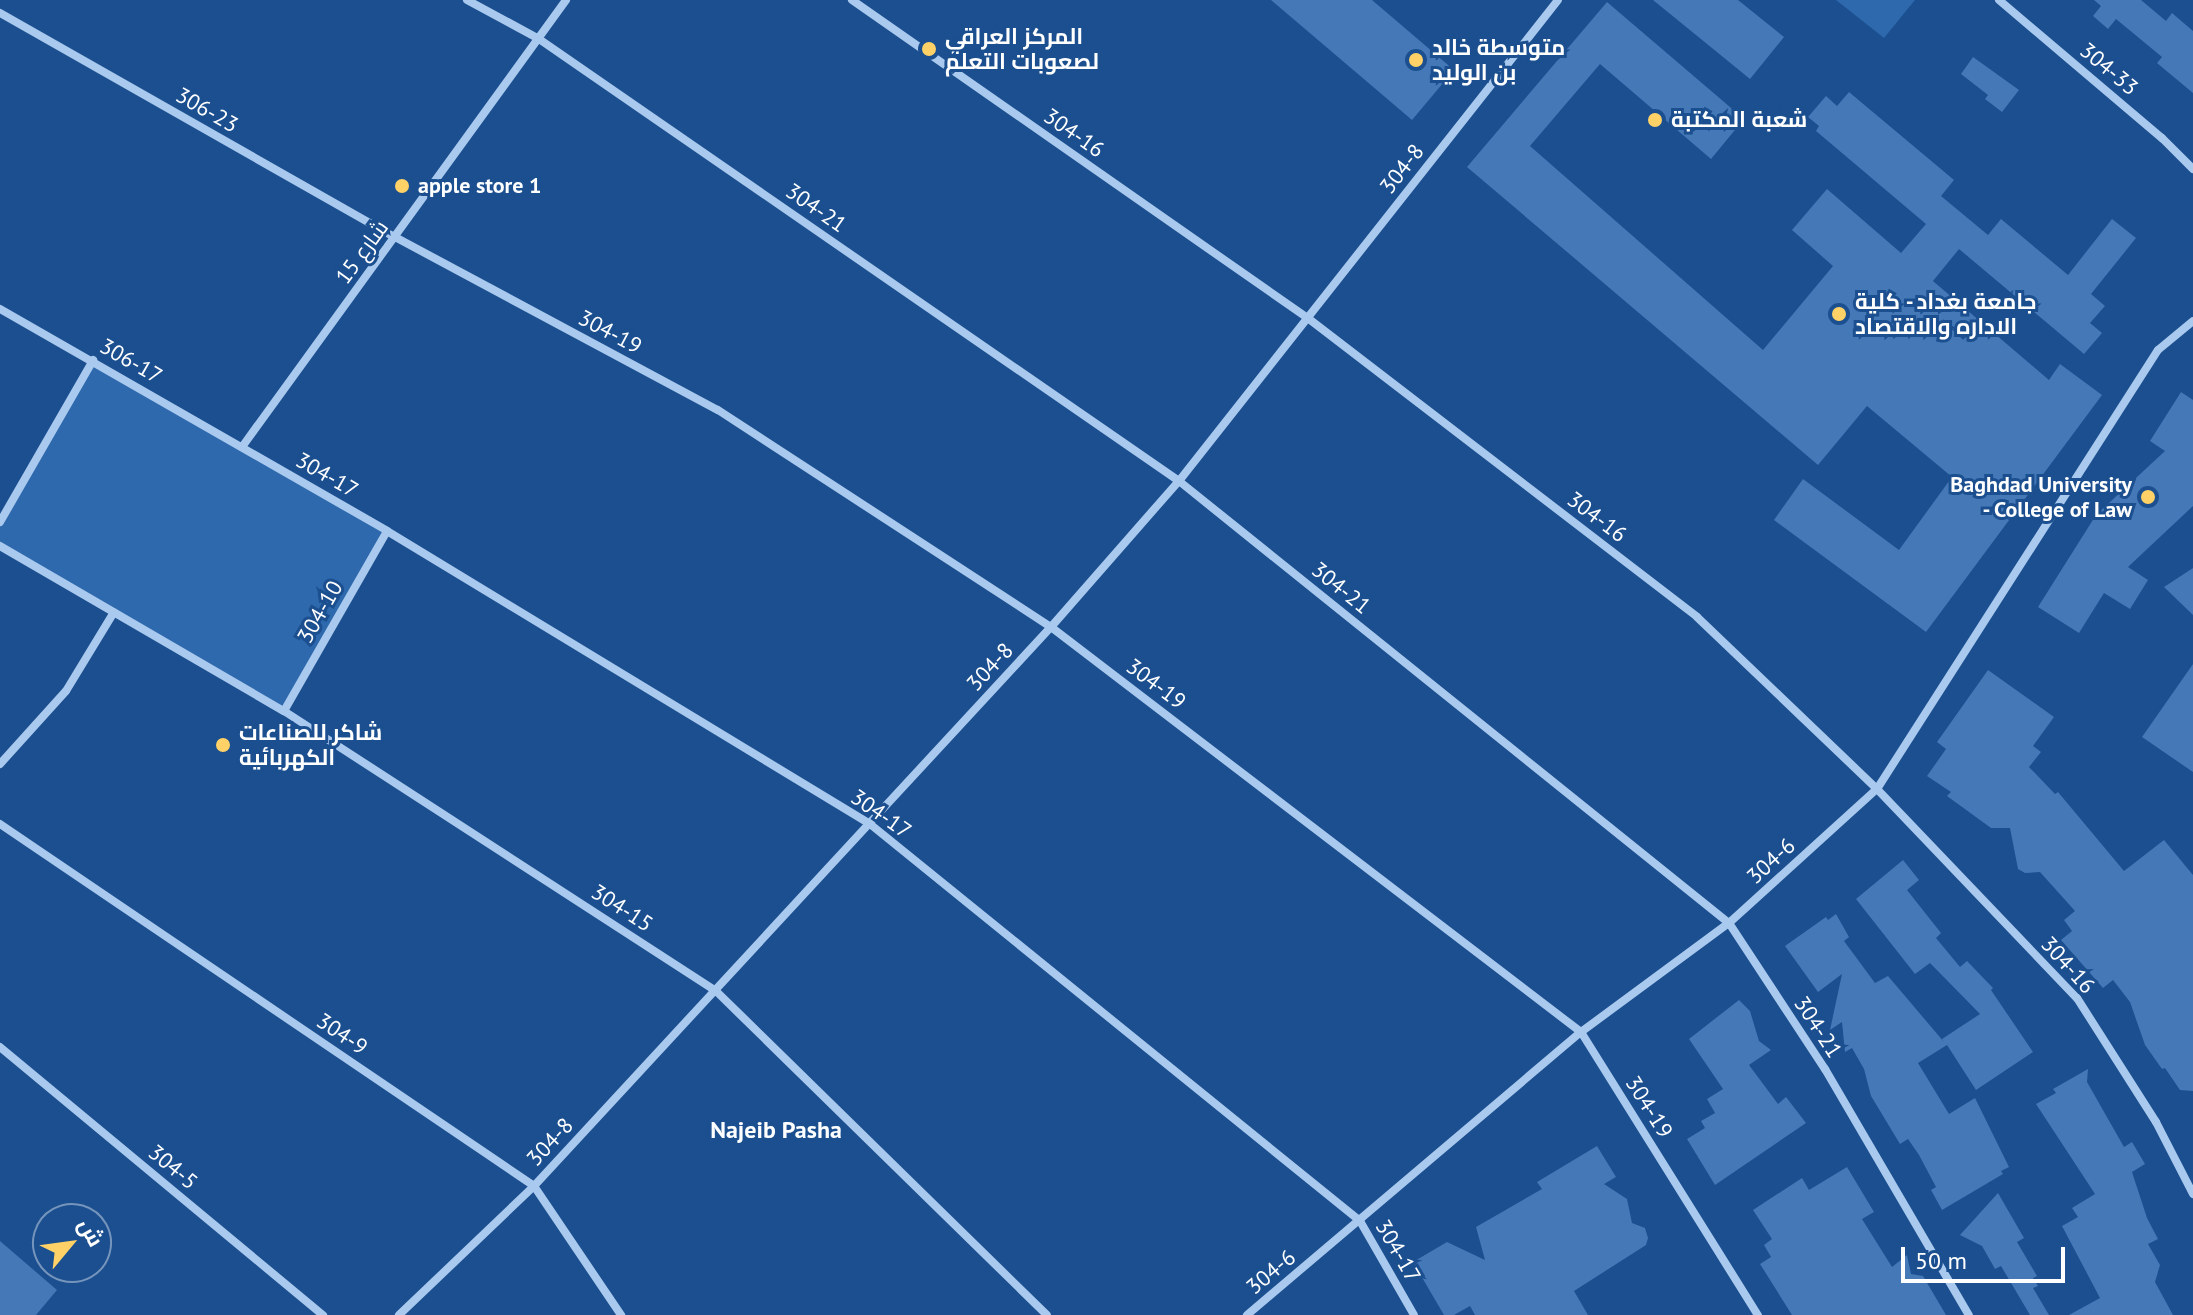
<!DOCTYPE html>
<html>
<head>
<meta charset="utf-8">
<style>
	body { margin:0 }
	#map { position:relative; width:2193px; height:1315px; overflow:hidden; background:#1b4f8f; font-family:"PT Sans",Cairo,sans-serif }
	div>[style] { position:absolute }
	.green>* { inset:0; background:#2e69ad }
	.building>* { inset:0; background:#4478b7 }
	.street>* { height:8px; margin:-4px; padding:0 4px; transform-origin:4px; border-radius:4px; background:#a9c9ee }
	.dots>* { width:22px; height:22px; translate:-50% -50%; box-sizing:border-box; border:4px solid #1b4f8f; border-radius:50% }
	span { translate:-50% -50%; white-space:nowrap; text-align:center; line-height:1.15; -webkit-text-stroke:6px #1b4f8f; paint-order:stroke }
	.poi-label { font-size:22px; color:#fff; font-weight:700 }
	.left { translate:0 -50%; text-align:left }
	.right { translate:-100% -50%; text-align:right }
	.street-label { font-size:22px; color:#fff }
	.neighbourhood-label { font-size:24px; color:#fff; font-weight:700 }
	.north { position:absolute; left:32px; top:1203px; width:80px; height:80px; box-sizing:border-box; background:#1b4f8f; border:2px solid #7695bc; border-radius:50%; rotate:61deg; font-size:22px; font-weight:700; line-height:32px; text-align:center; color:#fff }
	.north::after { content:''; display:block; margin:auto; width:28px; height:36px; background:#ffd166; clip-path:polygon(50% 0,100% 100%,50% 72%,0 100%) }
	.scale { position:absolute; left:1901px; top:1247px; width:164px; height:36px; box-sizing:border-box; border:4px solid #fff; border-top:0; padding-left:10px; font-size:24px; line-height:28px; white-space:nowrap; color:#fff; -webkit-text-stroke:6px #1b4f8f; paint-order:stroke }
</style>
</head>
<body>
<div id="map">
	<div class="green">
		<div style="clip-path:polygon(1836px 0,1915px 0,1884px 38px)"></div>
		<div style="clip-path:polygon(93px 360px,387px 531px,284px 711px,0 546px,0 522px)"></div>
	</div>
	<div class="building">
		<div style="clip-path:polygon(1271px 0,1372px 0,1454px 70px,1412px 120px)"></div>
		<div style="clip-path:polygon(1653px 0,1738px 0,1784px 37px,1750px 79px)"></div>
		<div style="clip-path:polygon(2094px 0,2141px 0,2166px 21px,2172px 13px,2193px 31px,2193px 93px,2157px 63px,2162px 57px,2116px 19px,2108px 29px,2093px 16px,2101px 6px)"></div>
		<div style="clip-path:polygon(1607px 2px,1744px 119px,1711px 159px,1600px 64px,1530px 146px,1763px 350px,1833px 266px,1792px 230px,1827px 189px,1901px 253px,1926px 224px,1816px 131px,1819px 126px,1808px 117px,1826px 96px,1837px 106px,1849px 92px,1954px 180px,1941px 196px,1988px 235px,2001px 219px,2068px 275px,2112px 219px,2136px 238px,2091px 294px,2105px 306px,2090px 323px,2102px 333px,2084px 354px,1959px 249px,1933px 281px,2049px 380px,2060px 364px,2102px 395px,1926px 632px,1774px 520px,1803px 479px,1899px 550px,1952px 477px,1867px 406px,1818px 465px,1467px 167px)"></div>
		<div style="clip-path:polygon(1973px 57px,2019px 90px,2002px 112px,1985px 99px,1988px 95px,1961px 74px)"></div>
		<div style="clip-path:polygon(2181px 392px,2193px 400px,2193px 506px,2128px 567px,2148px 580px,2130px 609px,2104px 593px,2079px 633px,2038px 607px,2096px 515px,2165px 451px,2150px 441px)"></div>
		<div style="clip-path:polygon(2193px 568px,2193px 615px,2164px 587px)"></div>
		<div style="clip-path:polygon(2193px 664px,2193px 772px,2142px 737px)"></div>
		<div style="clip-path:polygon(1988px 670px,2054px 717px,2033px 746px,2041px 752px,2029px 767px,2055px 794px,2058px 792px,2124px 871px,2164px 840px,2193px 875px,2193px 1091px,2180px 1090px,2165px 1068px,2162px 1069px,2145px 1045px,2130px 1002px,2113px 980px,2103px 988px,2061px 940px,2072px 931px,2064px 920px,2075px 911px,2040px 872px,2025px 873px,2018px 869px,2010px 828px,1991px 828px,1947px 796px,1951px 792px,1927px 776px,1946px 749px,1937px 742px)"></div>
		<div style="clip-path:polygon(1903px 860px,1919px 880px,1907px 890px,1941px 933px,1936px 938px,1960px 967px,1967px 961px,1993px 988px,1991px 990px,2033px 1052px,1976px 1090px,1947px 1045px,1918px 1063px,1949px 1114px,1975px 1098px,2009px 1167px,2001px 1171px,2003px 1174px,1942px 1210px,1931px 1190px,1936px 1187px,1919px 1155px,1908px 1139px,1900px 1144px,1871px 1096px,1864px 1069px,1852px 1048px,1845px 1052px,1842px 1022px,1830px 1030px,1842px 974px,1818px 992px,1785px 946px,1826px 917px,1828px 920px,1836px 914px,1849px 937px,1844px 941px,1875px 983px,1888px 976px,1944px 1042px,1942px 1039px,1980px 1014px,1930px 963px,1915px 974px,1856px 899px)"></div>
		<div style="clip-path:polygon(1739px 1000px,1750px 1011px,1759px 1041px,1771px 1050px,1749px 1065px,1778px 1104px,1786px 1097px,1806px 1123px,1715px 1185px,1687px 1139px,1705px 1128px,1701px 1121px,1715px 1113px,1707px 1099px,1723px 1089px,1689px 1039px)"></div>
		<div style="clip-path:polygon(2088px 1069px,2087px 1082px,2124px 1147px,2132px 1142px,2145px 1164px,2132px 1172px,2147px 1218px,2158px 1239px,2148px 1244px,2160px 1265px,2155px 1282px,2173px 1315px,2069px 1315px,2100px 1298px,2062px 1226px,2078px 1217px,2072px 1208px,2095px 1194px,2036px 1104px,2056px 1093px,2053px 1089px)"></div>
		<div style="clip-path:polygon(1597px 1146px,1616px 1177px,1604px 1184px,1627px 1199px,1632px 1223px,1645px 1228px,1648px 1238px,1646px 1245px,1574px 1291px,1588px 1315px,1475px 1315px,1470px 1306px,1454px 1315px,1444px 1315px,1413px 1262px,1447px 1242px,1485px 1260px,1476px 1227px,1542px 1189px,1537px 1182px)"></div>
		<div style="clip-path:polygon(1847px 1167px,1874px 1212px,1862px 1219px,1892px 1267px,1907px 1255px,1911px 1274px,1923px 1276px,1946px 1315px,1792px 1315px,1760px 1264px,1771px 1257px,1764px 1245px,1772px 1239px,1753px 1210px,1802px 1178px,1809px 1190px)"></div>
		<div style="clip-path:polygon(1998px 1193px,2024px 1238px,2017px 1242px,2037px 1276px,2033px 1278px,2038px 1286px,2033px 1288px,2049px 1315px,2030px 1315px,2001px 1266px,1995px 1269px,1982px 1246px,1960px 1235px)"></div>
		<div style="clip-path:polygon(0 1241px,57px 1290px,36px 1315px,0 1315px)"></div>
	</div>
	<div class="street">
		<div style="left:467px;top:0;width:82px;rotate:28.4deg"></div>
		<div style="left:539px;top:39px;width:778px;rotate:34.63deg"></div>
		<div style="left:1179px;top:481px;width:706px;rotate:38.79deg"></div>
		<div style="left:1729px;top:923px;width:175px;rotate:56.7deg"></div>
		<div style="left:1825px;top:1069px;width:285px;rotate:59.7deg"></div>
		<div style="left:852px;top:0;width:557px;rotate:34.92deg"></div>
		<div style="left:1309px;top:319px;width:489px;rotate:37.5deg"></div>
		<div style="left:1697px;top:617px;width:249px;rotate:43.7deg"></div>
		<div style="left:1877px;top:789px;width:289px;rotate:46.3deg"></div>
		<div style="left:2077px;top:998px;width:147px;rotate:57.5deg"></div>
		<div style="left:2156px;top:1122px;width:81px;rotate:62.8deg"></div>
		<div style="left:1999px;top:0;width:214px;rotate:40.3deg"></div>
		<div style="left:2162px;top:138px;width:44px;rotate:45deg"></div>
		<div style="left:0;top:13px;width:454px;rotate:29.6deg"></div>
		<div style="left:395px;top:237px;width:366px;rotate:28.2deg"></div>
		<div style="left:718px;top:410px;width:397px;rotate:33.1deg"></div>
		<div style="left:1051px;top:627px;width:667px;rotate:37.39deg"></div>
		<div style="left:1581px;top:1032px;width:334px;rotate:58deg"></div>
		<div style="left:0;top:309px;width:446px;rotate:29.8deg"></div>
		<div style="left:387px;top:531px;width:565px;rotate:31.24deg"></div>
		<div style="left:870px;top:824px;width:631px;rotate:39.01deg"></div>
		<div style="left:1360px;top:1221px;width:108px;rotate:60.1deg"></div>
		<div style="left:242px;top:447px;width:552px;rotate:-54.06deg"></div>
		<div style="left:0;top:522px;width:187px;rotate:-60.1deg"></div>
		<div style="left:0;top:546px;width:328px;rotate:30.2deg"></div>
		<div style="left:284px;top:711px;width:515px;rotate:32.95deg"></div>
		<div style="left:716px;top:991px;width:463px;rotate:44.4deg"></div>
		<div style="left:284px;top:711px;width:207px;rotate:-60.2deg"></div>
		<div style="left:0;top:764px;width:98px;rotate:-47.9deg"></div>
		<div style="left:66px;top:691px;width:92px;rotate:-58.7deg"></div>
		<div style="left:0;top:824px;width:645px;rotate:34.13deg"></div>
		<div style="left:534px;top:1186px;width:156px;rotate:56deg"></div>
		<div style="left:0;top:1047px;width:420px;rotate:39.7deg"></div>
		<div style="left:399px;top:1315px;width:187px;rotate:-43.7deg"></div>
		<div style="left:534px;top:1186px;width:761px;rotate:-47.24deg"></div>
		<div style="left:1051px;top:627px;width:194px;rotate:-48.8deg"></div>
		<div style="left:1179px;top:481px;width:612px;rotate:-51.76deg"></div>
		<div style="left:1247px;top:1315px;width:438px;rotate:-40.3deg"></div>
		<div style="left:1581px;top:1032px;width:184px;rotate:-36.4deg"></div>
		<div style="left:1729px;top:923px;width:200px;rotate:-42.2deg"></div>
		<div style="left:1877px;top:789px;width:521px;rotate:-57.38deg"></div>
		<div style="left:2158px;top:350px;width:45px;rotate:-39.6deg"></div>
	</div>
	<div class="dots">
		<div style="left:929px;top:49px;background:#ffd166"></div>
		<div style="left:1416px;top:60px;background:#ffd166"></div>
		<div style="left:1655px;top:120px;background:#ffd166"></div>
		<div style="left:402px;top:186px;background:#ffd166"></div>
		<div style="left:1839px;top:314px;background:#ffd166"></div>
		<div style="left:2148px;top:497px;background:#ffd166"></div>
		<div style="left:223px;top:745px;background:#ffd166"></div>
	</div>
	<div class="poi-label">
		<span class="left" style="left:945px;top:49px">المركز العراقي<br>لصعوبات التعلم</span>
		<span class="left" style="left:1432px;top:60px">متوسطة خالد<br>بن الوليد</span>
		<span class="left" style="left:1671px;top:120px">شعبة المكتبة</span>
		<span class="left" style="left:418px;top:186px">apple store 1</span>
		<span class="left" style="left:1855px;top:314px">جامعة بغداد - كلية<br>الاداره والاقتصاد</span>
		<span class="right" style="left:2132px;top:497px">Baghdad University<br>- College of Law</span>
		<span class="left" style="left:239px;top:745px">شاكر للصناعات<br>الكهربائية</span>
	</div>
	<div class="street-label">
		<span style="left:2109px;top:69px;rotate:40deg">304-33</span>
		<span style="left:207px;top:110px;rotate:30deg">306-23</span>
		<span style="left:1074px;top:133px;rotate:35deg">304-16</span>
		<span style="left:1402px;top:169px;rotate:-52deg">304-8</span>
		<span style="left:816px;top:208px;rotate:35deg">304-21</span>
		<span style="left:362px;top:252px;rotate:-54deg">شارع 15</span>
		<span style="left:610px;top:332px;rotate:28deg">304-19</span>
		<span style="left:131px;top:361px;rotate:30deg">306-17</span>
		<span style="left:327px;top:475px;rotate:30deg">304-17</span>
		<span style="left:1597px;top:517px;rotate:37deg">304-16</span>
		<span style="left:1341px;top:588px;rotate:39deg">304-21</span>
		<span style="left:320px;top:612px;rotate:-60deg">304-10</span>
		<span style="left:990px;top:667px;rotate:-47deg">304-8</span>
		<span style="left:1156px;top:684px;rotate:37deg">304-19</span>
		<span style="left:881px;top:814px;rotate:35deg">304-17</span>
		<span style="left:1771px;top:861px;rotate:-42deg">304-6</span>
		<span style="left:622px;top:908px;rotate:33deg">304-15</span>
		<span style="left:2068px;top:965px;rotate:48deg">304-16</span>
		<span style="left:1818px;top:1027px;rotate:57deg">304-21</span>
		<span style="left:342px;top:1034px;rotate:34deg">304-9</span>
		<span style="left:1649px;top:1107px;rotate:58deg">304-19</span>
		<span style="left:550px;top:1142px;rotate:-47deg">304-8</span>
		<span style="left:173px;top:1167px;rotate:40deg">304-5</span>
		<span style="left:1398px;top:1251px;rotate:60deg">304-17</span>
		<span style="left:1271px;top:1272px;rotate:-40deg">304-6</span>
	</div>
	<div class="neighbourhood-label">
		<span style="left:776px;top:1130px">Najeib Pasha</span>
	</div>
	<div class="north">ش</div>
	<div class="scale">50 m</div>
</div>
</body>
</html>
